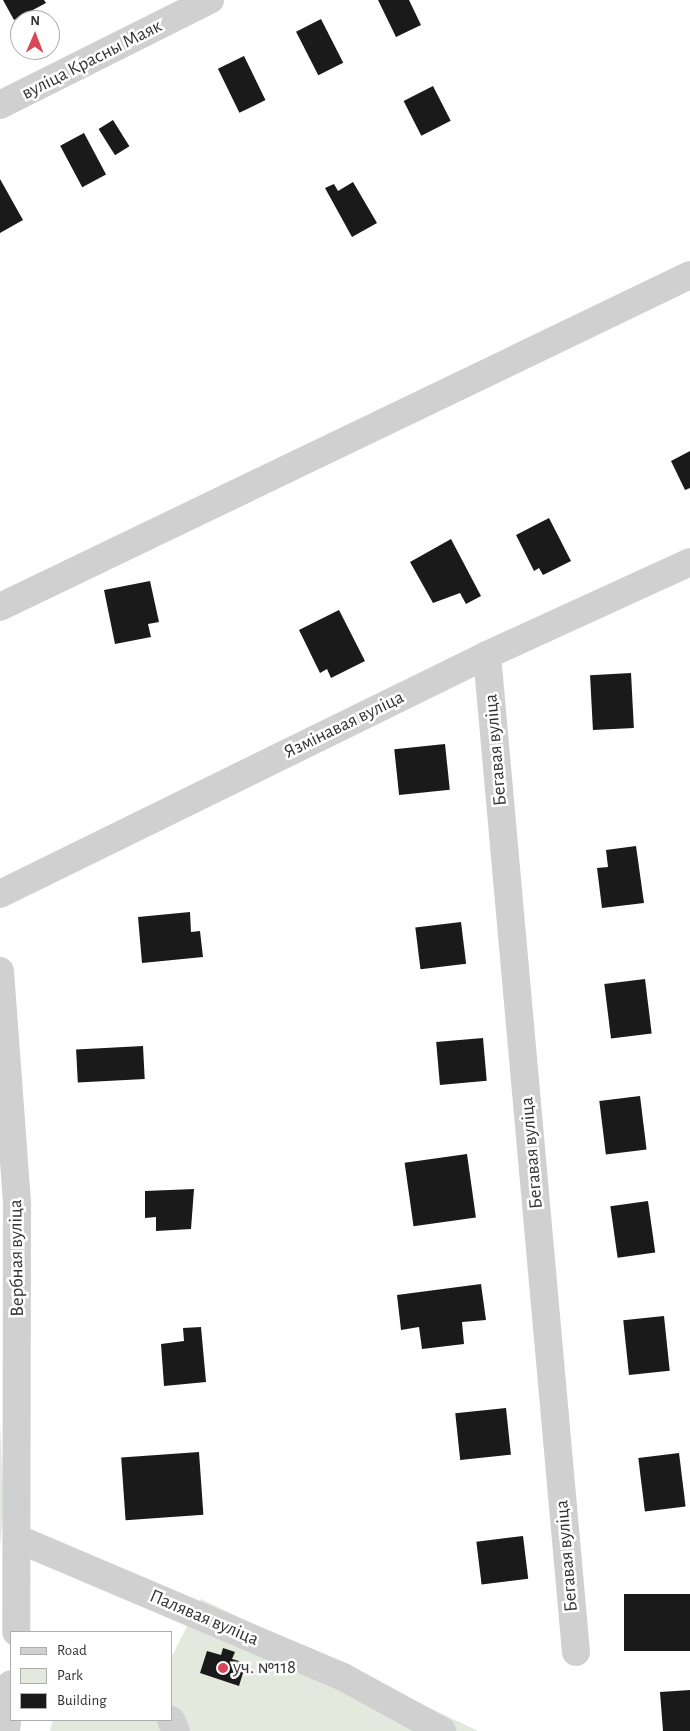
<!DOCTYPE html>
<html>
<head>
<meta charset="utf-8">
<style>
	body { margin:0 }
	#map { position:relative; width:690px; height:1731px; overflow:hidden; background:#fff; font-family:"Alegreya Sans",sans-serif }
	div>[style] { position:absolute }
	.green>* { inset:0; background:#e3e9dd }
	.building>* { inset:0; background:#1a1a1a; transform-origin:0 0 }
	.minor>* { height:28px; margin:-14px; padding:0 14px; transform-origin:14px; border-radius:14px; background:#d0d0d0 }
	.dots>* { width:14px; height:14px; translate:-50% -50%; box-sizing:border-box; border:2px solid #fff; border-radius:50% }
	span { translate:-50% -50%; white-space:nowrap; text-align:center; line-height:1.15; -webkit-text-stroke:5px #fff; paint-order:stroke }
	.street-label { font-size:19px; color:#333 }
	.poi-label { font-size:19px; color:#333 }
	.left { translate:0 -50%; text-align:left }
	.legend { position:absolute; left:10px; top:1631px; width:162px; height:90px; box-sizing:border-box; background:#fff; border:1px solid #adadad; margin:0; padding:6px 9px; list-style:none; font-size:15px; color:#333 }
	.legend li { display:flex; align-items:center; gap:10px; height:25px }
	.legend b { width:25px; border:1px solid #adadad }
	.north { position:absolute; left:10px; top:10px; width:50px; height:50px; box-sizing:border-box; background:#fff; border:1px solid #adadad; border-radius:50%; rotate:1deg; font-size:14px; font-weight:700; line-height:20px; text-align:center; color:#333 }
	.north::after { content:''; display:block; margin:auto; width:18px; height:22px; background:#d84657; clip-path:polygon(50% 0,100% 100%,50% 72%,0 100%) }
</style>
</head>
<body>
<div id="map">
	<div class="green">
		<div style="clip-path:polygon(0 1422px,4px 1505px,0 1547px)"></div>
		<div style="clip-path:polygon(201px 1599px,478px 1731px,50px 1731px,53px 1720px,171px 1720px,171px 1658px)"></div>
	</div>
	<div class="building">
		<div style="clip-path:polygon(3px 0,44px 0,46px 3px,14px 20px)"></div>
		<div style="clip-path:polygon(378px 0,409px 0,421px 25px,396px 37px)"></div>
		<div style="left:321px;top:19px;width:49px;height:28px;rotate:63deg"></div>
		<div style="left:244px;top:56px;width:49px;height:29px;rotate:64deg"></div>
		<div style="left:433px;top:86px;width:39px;height:33px;rotate:63deg"></div>
		<div style="left:113px;top:120px;width:31px;height:17px;rotate:58deg"></div>
		<div style="left:84px;top:133px;width:47px;height:27px;rotate:62deg"></div>
		<div style="clip-path:polygon(0 179px,23px 220px,0 233px)"></div>
		<div style="clip-path:polygon(353px 182px,377px 223px,352px 237px,325px 188px,334px 184px,338px 191px)"></div>
		<div style="clip-path:polygon(690px 451px,690px 488px,685px 490px,671px 461px)"></div>
		<div style="clip-path:polygon(549px 518px,571px 561px,543px 575px,539px 568px,534px 571px,516px 535px)"></div>
		<div style="clip-path:polygon(451px 539px,481px 596px,466px 604px,460px 593px,433px 603px,410px 562px)"></div>
		<div style="clip-path:polygon(150px 581px,159px 622px,148px 624px,151px 637px,115px 644px,104px 590px)"></div>
		<div style="clip-path:polygon(339px 610px,365px 661px,331px 678px,327px 669px,320px 673px,299px 630px)"></div>
		<div style="left:631px;top:673px;width:55px;height:41px;rotate:87deg"></div>
		<div style="left:445px;top:744px;width:46px;height:51px;rotate:84deg"></div>
		<div style="clip-path:polygon(636px 846px,644px 903px,602px 908px,597px 868px,608px 867px,606px 850px)"></div>
		<div style="clip-path:polygon(190px 912px,191px 932px,200px 931px,203px 957px,142px 963px,138px 917px)"></div>
		<div style="left:461px;top:922px;width:42px;height:46px;rotate:83deg"></div>
		<div style="left:645px;top:979px;width:55px;height:41px;rotate:83deg"></div>
		<div style="left:483px;top:1038px;width:43px;height:47px;rotate:85deg"></div>
		<div style="left:143px;top:1046px;width:33px;height:67px;rotate:87deg"></div>
		<div style="left:640px;top:1096px;width:54px;height:41px;rotate:83deg"></div>
		<div style="left:467px;top:1154px;width:64px;height:63px;rotate:82deg"></div>
		<div style="clip-path:polygon(194px 1189px,191px 1229px,156px 1231px,156px 1217px,145px 1218px,145px 1191px)"></div>
		<div style="left:648px;top:1201px;width:52px;height:38px;rotate:82deg"></div>
		<div style="clip-path:polygon(481px 1284px,486px 1320px,462px 1322px,464px 1344px,422px 1349px,419px 1327px,401px 1330px,397px 1295px)"></div>
		<div style="left:664px;top:1316px;width:55px;height:41px;rotate:84deg"></div>
		<div style="clip-path:polygon(201px 1327px,206px 1382px,164px 1386px,161px 1344px,184px 1341px,183px 1328px)"></div>
		<div style="left:506px;top:1408px;width:47px;height:51px;rotate:84deg"></div>
		<div style="left:199px;top:1452px;width:63px;height:78px;rotate:86deg"></div>
		<div style="left:679px;top:1453px;width:54px;height:41px;rotate:83deg"></div>
		<div style="left:523px;top:1536px;width:43px;height:47px;rotate:83deg"></div>
		<div style="left:690px;top:1594px;width:57px;height:66px;rotate:90deg"></div>
		<div style="clip-path:polygon(223px 1648px,235px 1652px,232px 1659px,246px 1663px,239px 1686px,200px 1673px,207px 1651px,221px 1655px)"></div>
		<div style="clip-path:polygon(690px 1690px,690px 1731px,663px 1731px,660px 1692px)"></div>
	</div>
	<div class="minor">
		<div style="left:0;top:105px;width:235px;rotate:-26.6deg"></div>
		<div style="left:0;top:607px;width:766px;rotate:-25.69deg"></div>
		<div style="left:487px;top:655px;width:1001px;rotate:84.9deg"></div>
		<div style="left:0;top:894px;width:542px;rotate:-26.14deg"></div>
		<div style="left:487px;top:655px;width:223px;rotate:-24.6deg"></div>
		<div style="left:0;top:971px;width:235px;rotate:85.8deg"></div>
		<div style="left:17px;top:1205px;width:427px;rotate:90.1deg"></div>
		<div style="left:18px;top:1539px;width:353px;rotate:23deg"></div>
		<div style="left:343px;top:1677px;width:113px;rotate:28.6deg"></div>
		<div style="left:171px;top:1720px;width:12px;rotate:66deg"></div>
		<div style="left:6px;top:1731px;width:47px;rotate:-83.9deg"></div>
	</div>
	<div class="dots">
		<div style="left:223px;top:1668px;background:#d84657"></div>
	</div>
	<div class="street-label">
		<span style="left:92px;top:60px;rotate:-27deg">вуліца Красны Маяк</span>
		<span style="left:344px;top:725px;rotate:-26deg">Язмінавая вуліца</span>
		<span style="left:496px;top:750px;rotate:-95deg">Бегавая вуліца</span>
		<span style="left:532px;top:1153px;rotate:-95deg">Бегавая вуліца</span>
		<span style="left:17px;top:1258px;rotate:-91deg">Вербная вуліца</span>
		<span style="left:567px;top:1556px;rotate:-95deg">Бегавая вуліца</span>
		<span style="left:204px;top:1618px;rotate:23deg">Палявая вуліца</span>
	</div>
	<div class="poi-label">
		<span class="left" style="left:233px;top:1668px">уч. №118</span>
	</div>
	<ul class="legend">
	<li><b style="height:6px;background:#d0d0d0"></b>Road</li>
	<li><b style="height:14px;background:#e3e9dd"></b>Park</li>
	<li><b style="height:14px;background:#1a1a1a"></b>Building</li>
	</ul>
	<div class="north">N</div>
</div>
</body>
</html>
